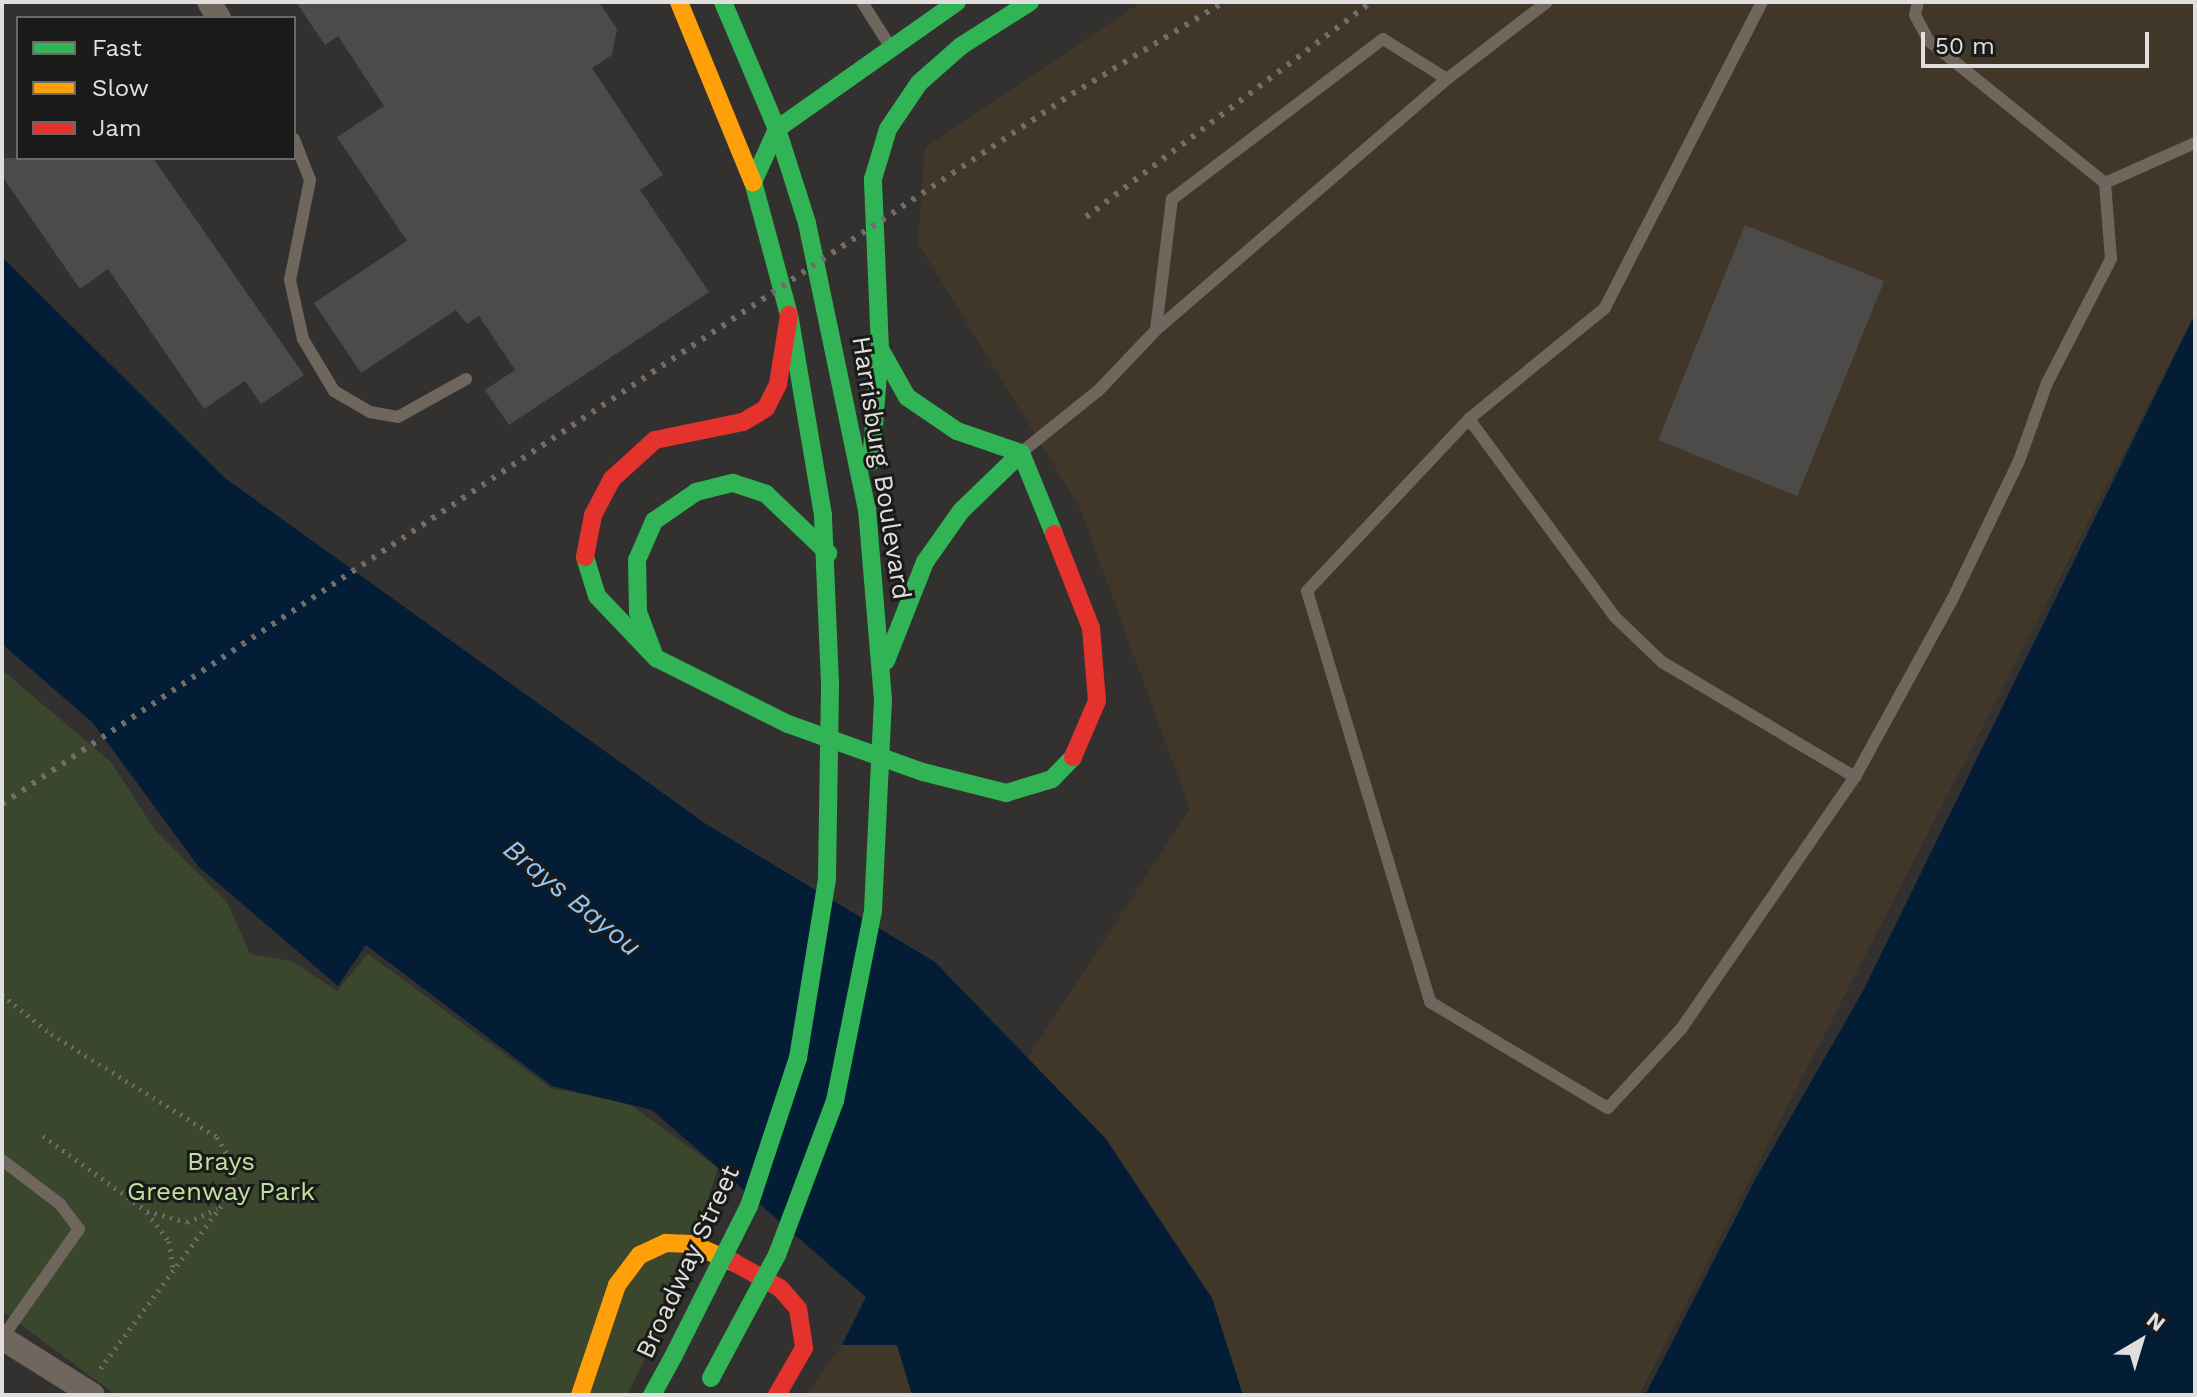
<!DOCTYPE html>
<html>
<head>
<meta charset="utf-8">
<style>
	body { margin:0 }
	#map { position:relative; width:2197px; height:1397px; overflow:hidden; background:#323130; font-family:"Work Sans",sans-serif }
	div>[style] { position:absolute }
	.industrial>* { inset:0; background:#403729 }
	.green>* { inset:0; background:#3b472c }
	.water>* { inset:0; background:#041d36 }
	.building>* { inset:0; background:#4c4b4a; transform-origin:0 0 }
	.path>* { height:5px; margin-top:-2.5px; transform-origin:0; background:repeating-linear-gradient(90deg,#706b66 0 2px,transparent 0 8px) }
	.lane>* { height:12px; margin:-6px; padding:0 6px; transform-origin:6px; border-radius:6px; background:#6f665d }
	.street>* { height:24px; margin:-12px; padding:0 12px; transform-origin:12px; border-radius:12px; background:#6f665d }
	.fast>* { height:18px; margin:-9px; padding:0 9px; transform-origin:9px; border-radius:9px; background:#30b455 }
	.slow>* { height:18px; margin:-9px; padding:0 9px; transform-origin:9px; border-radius:9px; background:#ff9f0a }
	.jam>* { height:18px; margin:-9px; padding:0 9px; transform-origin:9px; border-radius:9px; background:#e5322d }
	.rail>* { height:6px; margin-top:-3px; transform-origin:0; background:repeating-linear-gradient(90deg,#726d69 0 4px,transparent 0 12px) }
	.fast-bridge>* { height:18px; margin:-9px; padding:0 9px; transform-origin:9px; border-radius:9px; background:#30b455 }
	span { translate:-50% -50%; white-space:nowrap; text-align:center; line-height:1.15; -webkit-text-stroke:6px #1a1a19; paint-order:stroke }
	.street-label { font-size:26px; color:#e0dfde }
	.park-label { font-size:26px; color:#c0e09d }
	.water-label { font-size:28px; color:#8ec5fa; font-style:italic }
	.frame { position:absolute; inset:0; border:4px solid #e0dfde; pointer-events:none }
	.legend { position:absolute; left:16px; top:16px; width:280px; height:144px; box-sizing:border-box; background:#1a1a19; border:2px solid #696968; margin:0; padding:10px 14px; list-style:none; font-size:24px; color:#e0dfde }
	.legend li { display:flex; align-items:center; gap:16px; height:40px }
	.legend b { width:40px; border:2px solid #696968 }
	.north { position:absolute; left:2101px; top:1301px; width:80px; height:80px; -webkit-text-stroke:6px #1a1a19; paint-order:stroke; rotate:38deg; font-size:22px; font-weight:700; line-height:32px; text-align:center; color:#e0dfde }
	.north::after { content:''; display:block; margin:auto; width:28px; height:36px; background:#e0dfde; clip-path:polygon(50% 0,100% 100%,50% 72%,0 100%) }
	.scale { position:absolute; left:1921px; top:32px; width:228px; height:36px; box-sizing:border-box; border:4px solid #e0dfde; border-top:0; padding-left:10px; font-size:24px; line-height:28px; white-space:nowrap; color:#e0dfde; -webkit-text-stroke:6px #1a1a19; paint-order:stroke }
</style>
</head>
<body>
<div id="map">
	<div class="industrial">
		<div style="clip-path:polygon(1141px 2px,2195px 2px,2195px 314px,1639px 1395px,1237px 1395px,1017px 1074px,1190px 809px,1080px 508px,918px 243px,925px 148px)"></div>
		<div style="clip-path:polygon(842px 1345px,897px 1345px,912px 1395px,806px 1395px)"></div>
	</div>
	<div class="green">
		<div style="clip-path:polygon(2px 670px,111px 762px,155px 830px,227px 902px,250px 954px,292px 961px,337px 991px,368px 954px,550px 1088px,628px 1103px,718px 1168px,678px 1292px,627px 1395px,116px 1395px,2px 1311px)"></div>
	</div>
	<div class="water">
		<div style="clip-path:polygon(2px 257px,225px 478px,706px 824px,935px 962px,1106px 1139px,1212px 1298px,1243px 1395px,912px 1395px,897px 1345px,842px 1345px,866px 1297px,652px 1110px,552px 1086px,366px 945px,338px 986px,198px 866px,93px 723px,2px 644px)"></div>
		<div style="clip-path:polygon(2195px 314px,2195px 1395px,1645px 1395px,1757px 1176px,1863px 991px)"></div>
	</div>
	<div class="building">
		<div style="clip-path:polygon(296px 2px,599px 2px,617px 29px,612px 55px,592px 68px,663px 175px,640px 190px,709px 292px,509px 425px,485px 390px,515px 370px,479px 316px,467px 324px,456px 310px,361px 373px,314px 303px,407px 241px,337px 137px,384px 106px,338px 36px,325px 45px)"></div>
		<div style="clip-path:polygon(2px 158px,153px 158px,304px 375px,261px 404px,245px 381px,204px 409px,108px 269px,80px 289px,2px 176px)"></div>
		<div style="left:1745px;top:225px;width:150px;height:232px;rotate:22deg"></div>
	</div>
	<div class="path">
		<div style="left:2px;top:995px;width:63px;rotate:38.5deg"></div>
		<div style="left:51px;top:1034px;width:195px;rotate:31.8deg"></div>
		<div style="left:217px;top:1137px;width:37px;rotate:59deg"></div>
		<div style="left:236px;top:1169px;width:40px;rotate:112deg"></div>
		<div style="left:221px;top:1206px;width:203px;rotate:126.6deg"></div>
		<div style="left:43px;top:1136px;width:128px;rotate:35.8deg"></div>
		<div style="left:147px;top:1211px;width:41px;rotate:15.4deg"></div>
		<div style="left:187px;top:1222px;width:33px;rotate:-23deg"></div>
		<div style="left:147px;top:1212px;width:36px;rotate:53deg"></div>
		<div style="left:169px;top:1241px;width:29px;rotate:82deg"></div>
	</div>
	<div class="lane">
		<div style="left:862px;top:2px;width:49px;rotate:57.6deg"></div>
		<div style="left:1762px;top:2px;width:344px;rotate:117.2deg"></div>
		<div style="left:1605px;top:308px;width:176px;rotate:140.8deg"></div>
		<div style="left:1469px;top:419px;width:246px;rotate:53.6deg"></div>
		<div style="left:1615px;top:617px;width:65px;rotate:43.8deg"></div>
		<div style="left:1662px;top:662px;width:225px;rotate:30.8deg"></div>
		<div style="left:1918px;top:2px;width:13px;rotate:103deg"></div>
		<div style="left:1915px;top:15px;width:30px;rotate:62deg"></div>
		<div style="left:1929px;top:41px;width:226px;rotate:38.9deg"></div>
		<div style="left:2105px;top:183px;width:98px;rotate:-24deg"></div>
		<div style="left:1447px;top:79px;width:75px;rotate:-148deg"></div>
		<div style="left:1383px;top:39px;width:265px;rotate:142.8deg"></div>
		<div style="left:1172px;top:199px;width:132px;rotate:97deg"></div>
		<div style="left:1156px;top:330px;width:384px;rotate:-40.8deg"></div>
		<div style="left:1447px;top:79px;width:126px;rotate:-37.6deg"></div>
		<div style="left:294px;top:139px;width:44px;rotate:68.7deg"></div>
		<div style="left:310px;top:180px;width:102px;rotate:101.3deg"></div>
		<div style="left:290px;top:280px;width:60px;rotate:77.6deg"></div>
		<div style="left:303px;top:339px;width:61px;rotate:59.2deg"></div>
		<div style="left:334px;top:391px;width:42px;rotate:30.3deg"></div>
		<div style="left:370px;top:412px;width:28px;rotate:10deg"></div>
		<div style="left:398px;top:417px;width:78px;rotate:-29.2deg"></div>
		<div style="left:1469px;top:419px;width:236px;rotate:133.3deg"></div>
		<div style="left:1307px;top:591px;width:429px;rotate:73.3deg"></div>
		<div style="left:1430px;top:1002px;width:207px;rotate:30.8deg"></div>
		<div style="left:1608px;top:1108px;width:108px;rotate:-47.3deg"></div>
		<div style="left:1681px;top:1029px;width:306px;rotate:-55.4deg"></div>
		<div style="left:1855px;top:777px;width:202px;rotate:-61.3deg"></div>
		<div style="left:1952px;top:600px;width:154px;rotate:-64.3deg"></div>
		<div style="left:2019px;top:461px;width:83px;rotate:-70.3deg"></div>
		<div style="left:2047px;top:383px;width:140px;rotate:-62.7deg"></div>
		<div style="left:2111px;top:259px;width:76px;rotate:-94.5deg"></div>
		<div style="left:1023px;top:451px;width:97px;rotate:-38.8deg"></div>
		<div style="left:1099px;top:390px;width:83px;rotate:-46.5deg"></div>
		<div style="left:2px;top:1160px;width:73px;rotate:37.2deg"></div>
		<div style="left:60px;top:1204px;width:31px;rotate:53deg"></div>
		<div style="left:79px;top:1229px;width:133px;rotate:125.2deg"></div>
	</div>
	<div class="street">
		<div style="left:209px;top:2px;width:19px;rotate:58deg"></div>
		<div style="left:2px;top:1338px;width:107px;rotate:32.1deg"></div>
	</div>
	<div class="fast">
		<div style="left:723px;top:2px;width:138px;rotate:67deg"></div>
		<div style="left:777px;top:129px;width:99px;rotate:72.3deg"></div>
		<div style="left:807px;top:223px;width:292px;rotate:78.2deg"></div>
		<div style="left:867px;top:509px;width:191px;rotate:85.2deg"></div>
		<div style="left:880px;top:349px;width:55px;rotate:60.6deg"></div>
		<div style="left:907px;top:397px;width:60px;rotate:34.2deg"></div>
		<div style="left:957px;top:431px;width:68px;rotate:19deg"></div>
		<div style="left:1021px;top:453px;width:87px;rotate:67.8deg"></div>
		<div style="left:871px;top:462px;width:113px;rotate:-85.4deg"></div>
		<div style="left:880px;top:349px;width:170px;rotate:-92.4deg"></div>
		<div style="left:873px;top:179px;width:52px;rotate:-73.3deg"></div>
		<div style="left:888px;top:129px;width:55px;rotate:-56deg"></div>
		<div style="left:919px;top:83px;width:56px;rotate:-41.4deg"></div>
		<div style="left:961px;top:46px;width:82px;rotate:-32.5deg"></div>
		<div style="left:585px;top:557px;width:41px;rotate:72.9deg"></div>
		<div style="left:597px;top:596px;width:86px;rotate:46.4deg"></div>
		<div style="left:656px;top:658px;width:148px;rotate:26.6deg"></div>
		<div style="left:788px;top:724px;width:143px;rotate:19.6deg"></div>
		<div style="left:923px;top:772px;width:86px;rotate:14.2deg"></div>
		<div style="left:1006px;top:793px;width:48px;rotate:-16.9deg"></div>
		<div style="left:1052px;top:779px;width:30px;rotate:-46deg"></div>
		<div style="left:653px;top:652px;width:43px;rotate:-110.6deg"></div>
		<div style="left:638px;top:612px;width:52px;rotate:-91.1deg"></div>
		<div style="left:637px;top:560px;width:43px;rotate:-66.4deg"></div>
		<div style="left:654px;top:521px;width:51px;rotate:-34.6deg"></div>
		<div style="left:696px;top:492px;width:38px;rotate:-14deg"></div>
		<div style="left:733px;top:483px;width:35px;rotate:18deg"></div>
		<div style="left:766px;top:494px;width:86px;rotate:43.6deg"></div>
		<div style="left:886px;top:661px;width:106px;rotate:-68.5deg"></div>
		<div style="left:925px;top:562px;width:62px;rotate:-54.8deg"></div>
		<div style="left:961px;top:511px;width:83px;rotate:-44deg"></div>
		<div style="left:830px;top:684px;width:169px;rotate:-92.4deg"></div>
		<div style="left:823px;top:515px;width:203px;rotate:-99.6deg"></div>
		<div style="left:789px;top:315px;width:138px;rotate:-105.1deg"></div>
		<div style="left:753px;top:182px;width:58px;rotate:-65.6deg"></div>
		<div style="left:777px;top:129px;width:220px;rotate:-35.2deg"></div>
		<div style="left:652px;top:1395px;width:43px;rotate:-61.1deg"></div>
	</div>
	<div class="slow">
		<div style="left:679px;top:2px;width:195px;rotate:67.7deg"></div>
		<div style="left:580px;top:1395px;width:116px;rotate:-71.4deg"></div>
		<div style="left:617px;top:1285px;width:38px;rotate:-53deg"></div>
		<div style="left:640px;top:1255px;width:29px;rotate:-25deg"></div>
		<div style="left:666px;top:1243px;width:26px;rotate:2deg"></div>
		<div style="left:692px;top:1244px;width:47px;rotate:23.8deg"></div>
	</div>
	<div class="jam">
		<div style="left:1054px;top:534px;width:101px;rotate:68.5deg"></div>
		<div style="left:1091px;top:628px;width:73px;rotate:85.3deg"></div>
		<div style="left:1097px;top:701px;width:61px;rotate:113.2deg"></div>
		<div style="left:585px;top:557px;width:43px;rotate:-79.2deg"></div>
		<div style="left:593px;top:515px;width:41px;rotate:-62.2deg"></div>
		<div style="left:612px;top:479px;width:58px;rotate:-42.2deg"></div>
		<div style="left:655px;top:440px;width:90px;rotate:-11.6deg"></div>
		<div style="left:743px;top:422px;width:27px;rotate:-31deg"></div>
		<div style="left:766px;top:408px;width:27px;rotate:-63deg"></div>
		<div style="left:778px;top:384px;width:70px;rotate:-80.9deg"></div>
		<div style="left:735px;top:1263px;width:51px;rotate:29.1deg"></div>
		<div style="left:780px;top:1288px;width:28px;rotate:49deg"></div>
		<div style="left:798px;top:1309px;width:39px;rotate:81deg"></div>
		<div style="left:804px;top:1348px;width:54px;rotate:119.9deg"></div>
	</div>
	<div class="rail">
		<div style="left:1086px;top:217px;width:357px;rotate:-37deg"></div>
		<div style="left:2px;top:804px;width:1284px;rotate:-33.57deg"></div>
		<div style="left:1072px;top:94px;width:178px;rotate:-31.2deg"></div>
	</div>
	<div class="fast-bridge">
		<div style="left:673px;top:1357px;width:169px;rotate:-63.3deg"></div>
		<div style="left:749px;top:1206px;width:156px;rotate:-71.7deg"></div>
		<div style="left:798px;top:1058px;width:182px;rotate:-80.8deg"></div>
		<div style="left:827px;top:878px;width:194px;rotate:-89.1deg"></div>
		<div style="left:711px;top:1378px;width:140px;rotate:-61.8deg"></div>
		<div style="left:777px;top:1255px;width:165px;rotate:-69.4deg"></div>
		<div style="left:835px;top:1101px;width:194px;rotate:-78.7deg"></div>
		<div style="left:873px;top:911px;width:212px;rotate:-87.3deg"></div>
	</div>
	<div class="street-label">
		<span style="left:881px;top:468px;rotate:81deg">Harrisburg Boulevard</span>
		<span style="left:688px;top:1262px;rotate:-65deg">Broadway Street</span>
	</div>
	<div class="park-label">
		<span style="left:221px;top:1177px">Brays<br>Greenway Park</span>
	</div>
	<div class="water-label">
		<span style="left:572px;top:898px;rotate:39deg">Brays Bayou</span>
	</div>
	<div class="frame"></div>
	<ul class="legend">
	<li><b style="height:10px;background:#30b455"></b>Fast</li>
	<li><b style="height:10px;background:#ff9f0a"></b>Slow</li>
	<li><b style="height:10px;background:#e5322d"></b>Jam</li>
	</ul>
	<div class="north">N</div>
	<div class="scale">50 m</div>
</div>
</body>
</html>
